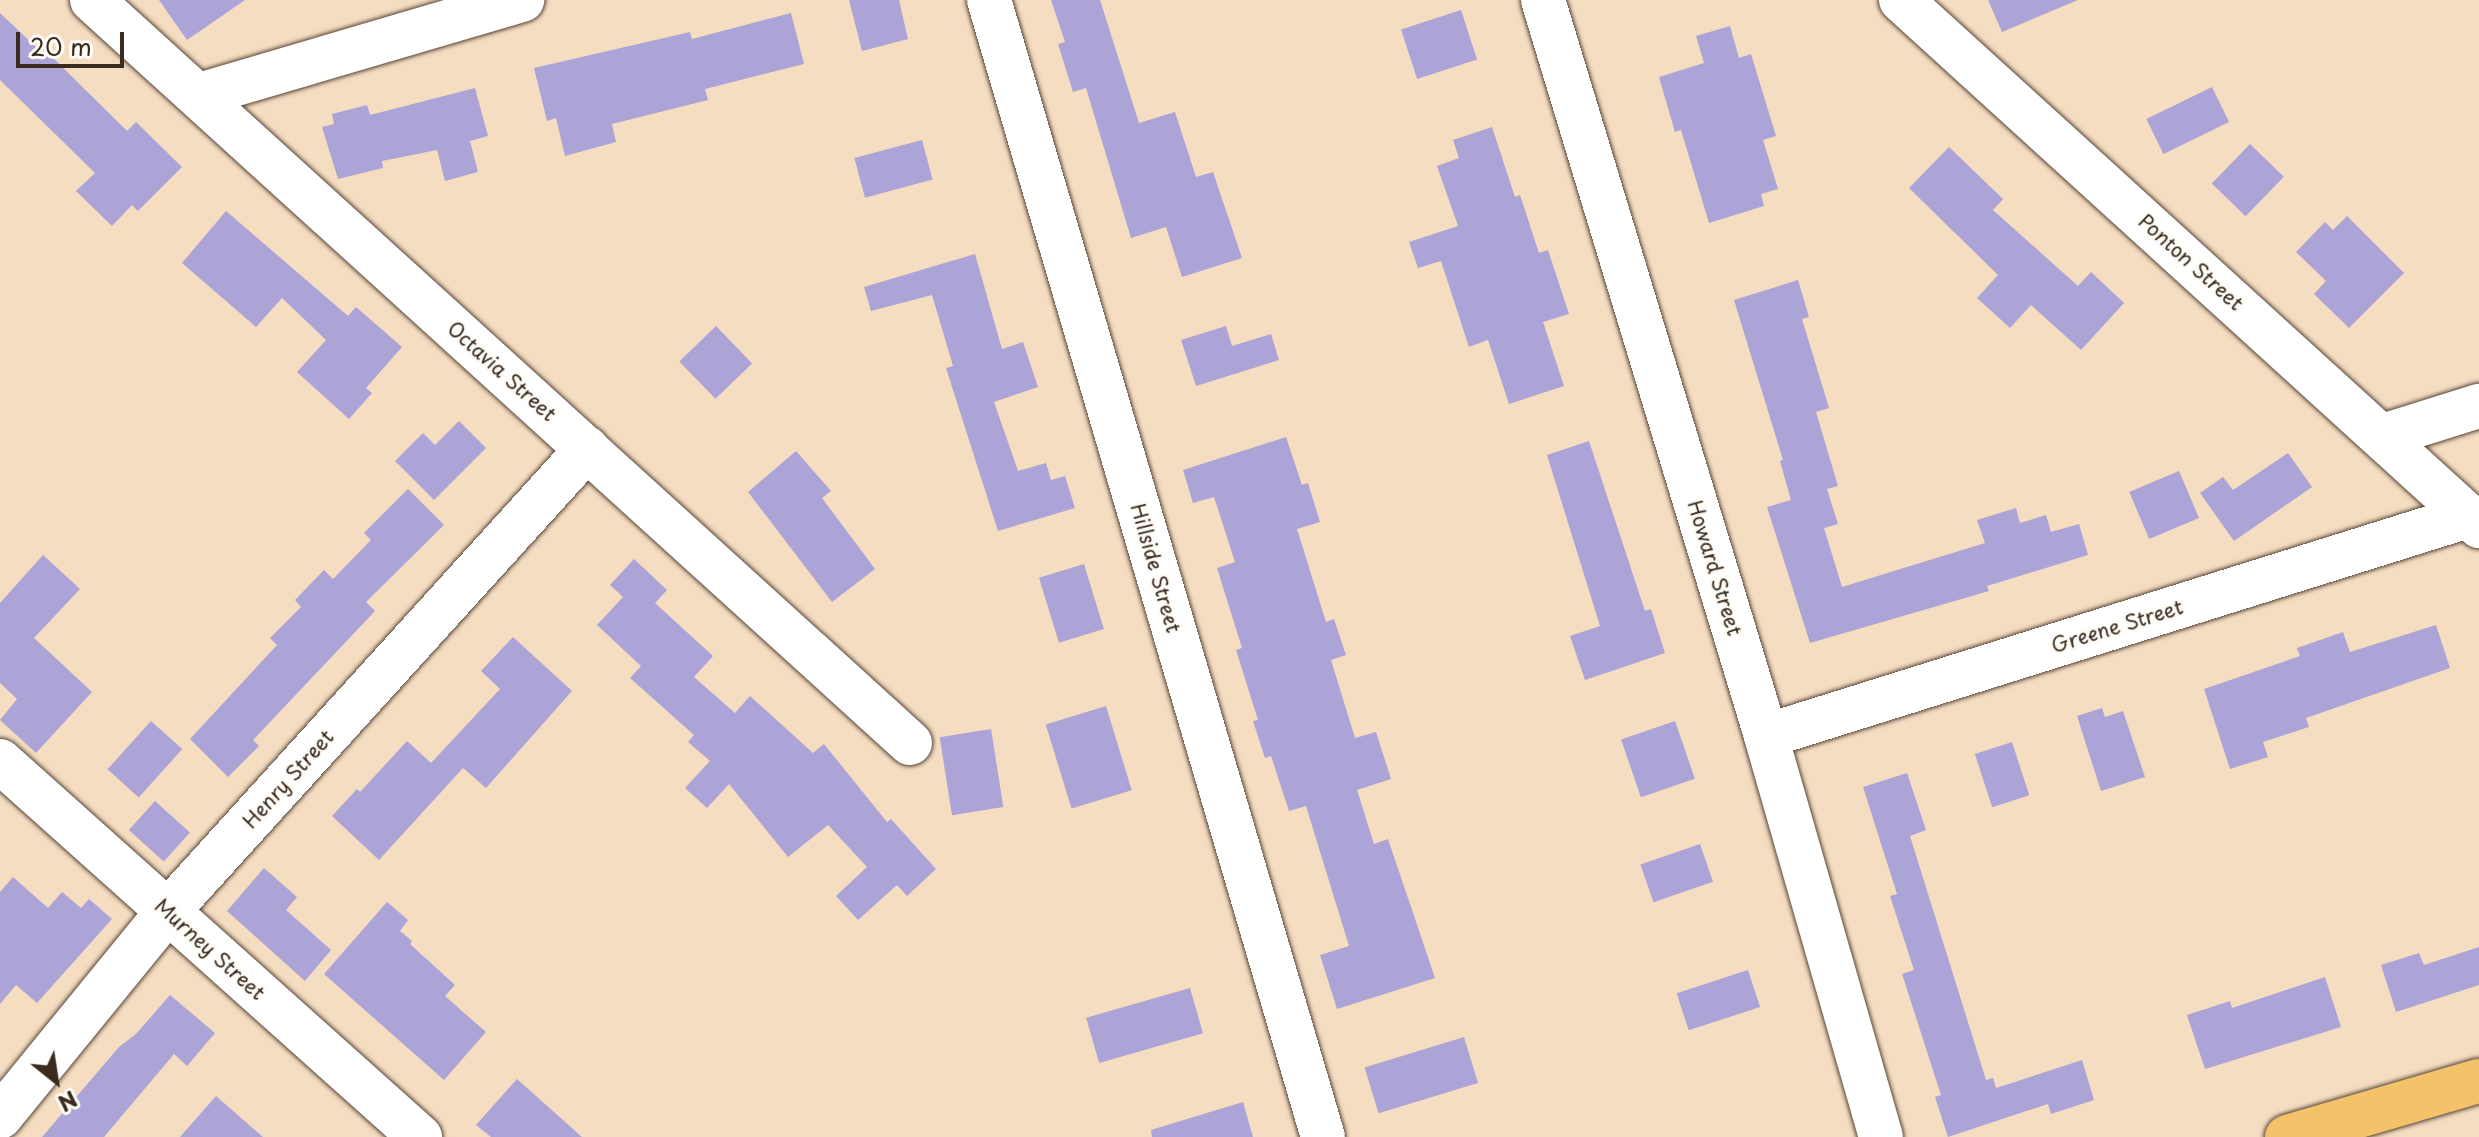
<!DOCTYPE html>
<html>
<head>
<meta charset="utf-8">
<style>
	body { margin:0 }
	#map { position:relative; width:2479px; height:1137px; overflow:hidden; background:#f5ddc2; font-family:"Playpen Sans",sans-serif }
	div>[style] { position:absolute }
	.building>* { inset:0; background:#aca3d6; transform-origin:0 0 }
	.roads { filter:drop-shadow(0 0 2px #574537) drop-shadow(0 0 2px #574537) }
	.minor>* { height:44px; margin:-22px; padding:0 22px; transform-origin:22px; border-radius:22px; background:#fff }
	.major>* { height:44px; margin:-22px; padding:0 22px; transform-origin:22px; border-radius:22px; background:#f3c26a }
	span { translate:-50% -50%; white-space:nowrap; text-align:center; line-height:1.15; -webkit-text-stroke:6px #fdfcf7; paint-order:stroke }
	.street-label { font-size:20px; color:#3b2a1e }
	.north { position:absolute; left:16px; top:1041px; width:80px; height:80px; -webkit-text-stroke:6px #fdfcf7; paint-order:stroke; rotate:150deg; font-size:22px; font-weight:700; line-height:32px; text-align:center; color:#3b2a1e }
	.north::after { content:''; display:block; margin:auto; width:28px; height:36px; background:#3b2a1e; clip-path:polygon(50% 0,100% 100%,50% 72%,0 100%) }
	.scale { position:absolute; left:16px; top:32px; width:108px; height:36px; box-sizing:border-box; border:4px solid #3b2a1e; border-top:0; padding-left:10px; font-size:24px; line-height:28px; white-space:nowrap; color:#3b2a1e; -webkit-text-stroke:6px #fdfcf7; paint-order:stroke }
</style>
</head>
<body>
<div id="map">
	<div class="building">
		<div style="clip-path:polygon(159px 0,245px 0,187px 40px)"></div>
		<div style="clip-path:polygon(849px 0,899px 0,908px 39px,862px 51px)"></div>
		<div style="clip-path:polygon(1051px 0,1100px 0,1139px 123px,1175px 112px,1196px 177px,1213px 172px,1242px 258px,1182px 277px,1166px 227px,1131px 238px,1086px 88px,1073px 92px,1058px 44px,1065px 42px)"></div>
		<div style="clip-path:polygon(1988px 0,2078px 0,2002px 32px)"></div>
		<div style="left:1461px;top:10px;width:52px;height:63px;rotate:72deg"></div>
		<div style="clip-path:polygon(0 13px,36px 47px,39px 44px,127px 131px,136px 122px,182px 167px,138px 211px,132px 205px,112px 226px,76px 191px,95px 173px,0 80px)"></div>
		<div style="clip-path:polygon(791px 13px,804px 64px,705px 89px,708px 100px,612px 124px,616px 142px,565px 156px,556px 118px,547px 121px,534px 68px,690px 32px,692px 39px)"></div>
		<div style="clip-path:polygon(1730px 26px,1739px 58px,1751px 54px,1776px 136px,1763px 140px,1778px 189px,1761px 194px,1764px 206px,1709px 223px,1681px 130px,1675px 132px,1659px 77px,1704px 63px,1696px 36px)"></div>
		<div style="left:2212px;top:87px;width:39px;height:73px;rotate:64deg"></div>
		<div style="clip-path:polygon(475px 88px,488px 136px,470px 141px,478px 172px,445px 181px,437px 150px,382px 161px,383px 168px,338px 179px,322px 127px,334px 124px,332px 114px,367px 105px,370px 115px)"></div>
		<div style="clip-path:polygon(1492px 127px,1515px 197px,1520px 195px,1539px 253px,1548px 250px,1569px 314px,1543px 322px,1564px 386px,1509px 404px,1488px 340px,1469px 347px,1441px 261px,1418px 268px,1409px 242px,1458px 226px,1437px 166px,1459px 158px,1453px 140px)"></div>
		<div style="left:922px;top:140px;width:41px;height:70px;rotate:75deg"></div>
		<div style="left:2250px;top:144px;width:47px;height:55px;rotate:44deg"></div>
		<div style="clip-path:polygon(1949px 147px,2003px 199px,1993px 210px,2078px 286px,2091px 272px,2124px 303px,2081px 350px,2031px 305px,2010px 328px,1977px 298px,1998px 275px,1909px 188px)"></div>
		<div style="clip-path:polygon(226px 211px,348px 316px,356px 307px,402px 347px,366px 388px,372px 393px,349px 419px,297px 372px,326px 340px,282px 298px,256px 327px,182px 263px)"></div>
		<div style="clip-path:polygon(2347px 216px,2404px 273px,2349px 328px,2314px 294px,2326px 281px,2296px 252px,2325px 222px,2333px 230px)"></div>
		<div style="clip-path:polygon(975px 254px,1002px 349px,1023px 342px,1038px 387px,994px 402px,1018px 471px,1046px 463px,1051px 480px,1065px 476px,1075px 508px,998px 531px,946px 368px,953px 366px,932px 295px,871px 311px,864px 287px)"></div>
		<div style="clip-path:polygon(1798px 280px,1809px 317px,1802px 319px,1829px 408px,1816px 412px,1838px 486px,1827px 489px,1838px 524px,1824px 528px,1842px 587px,1985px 543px,1977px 520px,2016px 508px,2020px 523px,2046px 515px,2051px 532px,2079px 524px,2088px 555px,1987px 586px,1989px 591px,1810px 643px,1767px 507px,1791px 500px,1780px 461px,1783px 460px,1734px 300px)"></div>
		<div style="left:716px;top:326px;width:52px;height:51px;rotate:46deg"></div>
		<div style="clip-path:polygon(1226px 326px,1232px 346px,1271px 334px,1279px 360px,1196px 386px,1181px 340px)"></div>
		<div style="clip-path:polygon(459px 421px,486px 448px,434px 500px,395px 461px,423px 433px,435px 445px)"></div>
		<div style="clip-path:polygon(1286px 437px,1302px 485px,1308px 483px,1320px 522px,1297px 529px,1326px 622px,1334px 619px,1346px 655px,1331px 660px,1355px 738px,1376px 732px,1391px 779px,1357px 790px,1374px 844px,1388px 839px,1435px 978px,1337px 1009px,1320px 955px,1349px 946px,1306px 806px,1289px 811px,1271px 756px,1265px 758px,1253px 721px,1258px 720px,1236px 650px,1242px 648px,1217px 568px,1235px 562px,1214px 497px,1193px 503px,1183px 470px)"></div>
		<div style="clip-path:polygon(1589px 441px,1645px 611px,1651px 609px,1665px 653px,1585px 680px,1570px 636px,1600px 626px,1547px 455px)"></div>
		<div style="clip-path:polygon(796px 451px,831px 491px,822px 498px,875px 569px,832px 602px,748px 492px)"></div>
		<div style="clip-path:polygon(2288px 453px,2312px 487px,2234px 541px,2200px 493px,2223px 477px,2233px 490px)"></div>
		<div style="left:2179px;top:471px;width:51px;height:54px;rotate:67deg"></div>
		<div style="clip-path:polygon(408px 489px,444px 525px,366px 602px,375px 611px,253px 740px,259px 746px,228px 777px,190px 739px,277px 645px,270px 638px,301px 607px,295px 600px,324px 570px,333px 579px,371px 540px,364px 533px)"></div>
		<div style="clip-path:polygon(43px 555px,80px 589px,34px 638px,92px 692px,36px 753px,0 720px,17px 699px,0 683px,0 603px)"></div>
		<div style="clip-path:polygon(634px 559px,667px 590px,655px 603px,713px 656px,694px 677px,735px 713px,750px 696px,813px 753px,824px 744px,887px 822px,891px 819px,936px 869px,907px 896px,897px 885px,858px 920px,836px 896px,867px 867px,828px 825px,788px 857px,729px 784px,707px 808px,685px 788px,710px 761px,688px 742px,694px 735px,630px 678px,641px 666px,597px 625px,623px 597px,610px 585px)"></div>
		<div style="left:1084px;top:564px;width:68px;height:47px;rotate:73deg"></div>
		<div style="clip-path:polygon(2436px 625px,2450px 668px,2306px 718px,2309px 727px,2263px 742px,2268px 757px,2230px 769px,2204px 689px,2300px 656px,2297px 648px,2343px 632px,2350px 652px)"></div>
		<div style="clip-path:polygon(513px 637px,572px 691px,486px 788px,463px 768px,379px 860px,332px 816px,357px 789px,360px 792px,407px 741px,431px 763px,500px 689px,481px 671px)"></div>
		<div style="left:1106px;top:706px;width:88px;height:63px;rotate:73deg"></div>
		<div style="clip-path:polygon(2102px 708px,2105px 717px,2123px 711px,2145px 777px,2101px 791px,2077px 716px)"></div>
		<div style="left:151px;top:721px;width:42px;height:65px;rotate:42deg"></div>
		<div style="left:1675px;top:721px;width:61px;height:57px;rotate:71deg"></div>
		<div style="left:991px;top:729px;width:79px;height:52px;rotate:81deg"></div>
		<div style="left:2012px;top:742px;width:56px;height:39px;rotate:72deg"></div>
		<div style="clip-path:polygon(1907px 773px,1926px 830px,1910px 836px,1986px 1080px,1993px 1078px,1996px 1088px,2082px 1060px,2094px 1100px,2051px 1114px,2048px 1104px,1948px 1137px,1935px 1097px,1941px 1095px,1902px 974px,1914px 970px,1890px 896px,1897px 894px,1863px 787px)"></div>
		<div style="left:155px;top:801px;width:47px;height:39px;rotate:42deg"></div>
		<div style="left:1700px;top:844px;width:40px;height:63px;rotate:71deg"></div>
		<div style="clip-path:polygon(264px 868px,297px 897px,286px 910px,331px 950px,305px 981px,227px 911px)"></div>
		<div style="clip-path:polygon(13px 877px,48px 908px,62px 892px,81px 908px,89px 899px,112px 919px,37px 1003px,16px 985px,0 1004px,0 892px)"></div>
		<div style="clip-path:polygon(387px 902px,408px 920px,400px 931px,412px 941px,410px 944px,455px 985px,445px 996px,486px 1032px,444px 1080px,324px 974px)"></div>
		<div style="clip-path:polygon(2479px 947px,2479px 985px,2396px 1012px,2381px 965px,2419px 953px,2424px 965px)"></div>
		<div style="left:1748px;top:970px;width:39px;height:75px;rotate:72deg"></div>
		<div style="clip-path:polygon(2325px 977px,2341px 1027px,2205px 1069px,2187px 1015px,2230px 1001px,2232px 1008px)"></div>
		<div style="left:1190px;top:988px;width:47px;height:108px;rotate:74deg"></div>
		<div style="clip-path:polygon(170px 995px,215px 1033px,187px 1066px,174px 1054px,104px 1137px,42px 1137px,119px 1047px,136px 1034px)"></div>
		<div style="left:1464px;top:1037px;width:48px;height:104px;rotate:73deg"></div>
		<div style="clip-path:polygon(517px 1079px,582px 1137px,491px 1137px,476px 1125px)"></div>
		<div style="clip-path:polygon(216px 1096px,263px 1137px,180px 1137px)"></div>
		<div style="clip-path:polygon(1243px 1102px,1253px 1137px,1152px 1137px,1151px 1130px)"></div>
	</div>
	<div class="roads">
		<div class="minor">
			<div style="left:92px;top:0;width:1105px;rotate:42.25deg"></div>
			<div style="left:989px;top:0;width:1185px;rotate:73.63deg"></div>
			<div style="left:1543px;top:0;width:769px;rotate:73.14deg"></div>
			<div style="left:1766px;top:736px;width:417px;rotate:74deg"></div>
			<div style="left:1901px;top:0;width:782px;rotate:42.3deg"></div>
			<div style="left:199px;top:95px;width:337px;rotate:-16.4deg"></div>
			<div style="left:2383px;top:436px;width:101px;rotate:-17.4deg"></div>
			<div style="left:1766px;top:736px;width:736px;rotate:-17.4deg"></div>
			<div style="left:0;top:761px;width:564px;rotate:41.84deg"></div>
			<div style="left:0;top:1117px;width:266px;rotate:-50.8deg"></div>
			<div style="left:168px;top:911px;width:624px;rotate:-47.79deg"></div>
		</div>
		<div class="major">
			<div style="left:2287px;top:1137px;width:200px;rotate:-16.3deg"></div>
		</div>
	</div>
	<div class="street-label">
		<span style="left:2191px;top:262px;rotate:42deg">Ponton Street</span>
		<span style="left:502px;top:371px;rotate:42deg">Octavia Street</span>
		<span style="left:1156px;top:568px;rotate:74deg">Hillside Street</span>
		<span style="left:1715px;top:568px;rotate:73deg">Howard Street</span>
		<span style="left:2117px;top:626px;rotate:-17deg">Greene Street</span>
		<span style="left:288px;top:779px;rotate:-48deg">Henry Street</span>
		<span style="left:210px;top:949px;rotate:42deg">Murney Street</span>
	</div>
	<div class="north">N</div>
	<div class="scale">20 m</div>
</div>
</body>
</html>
